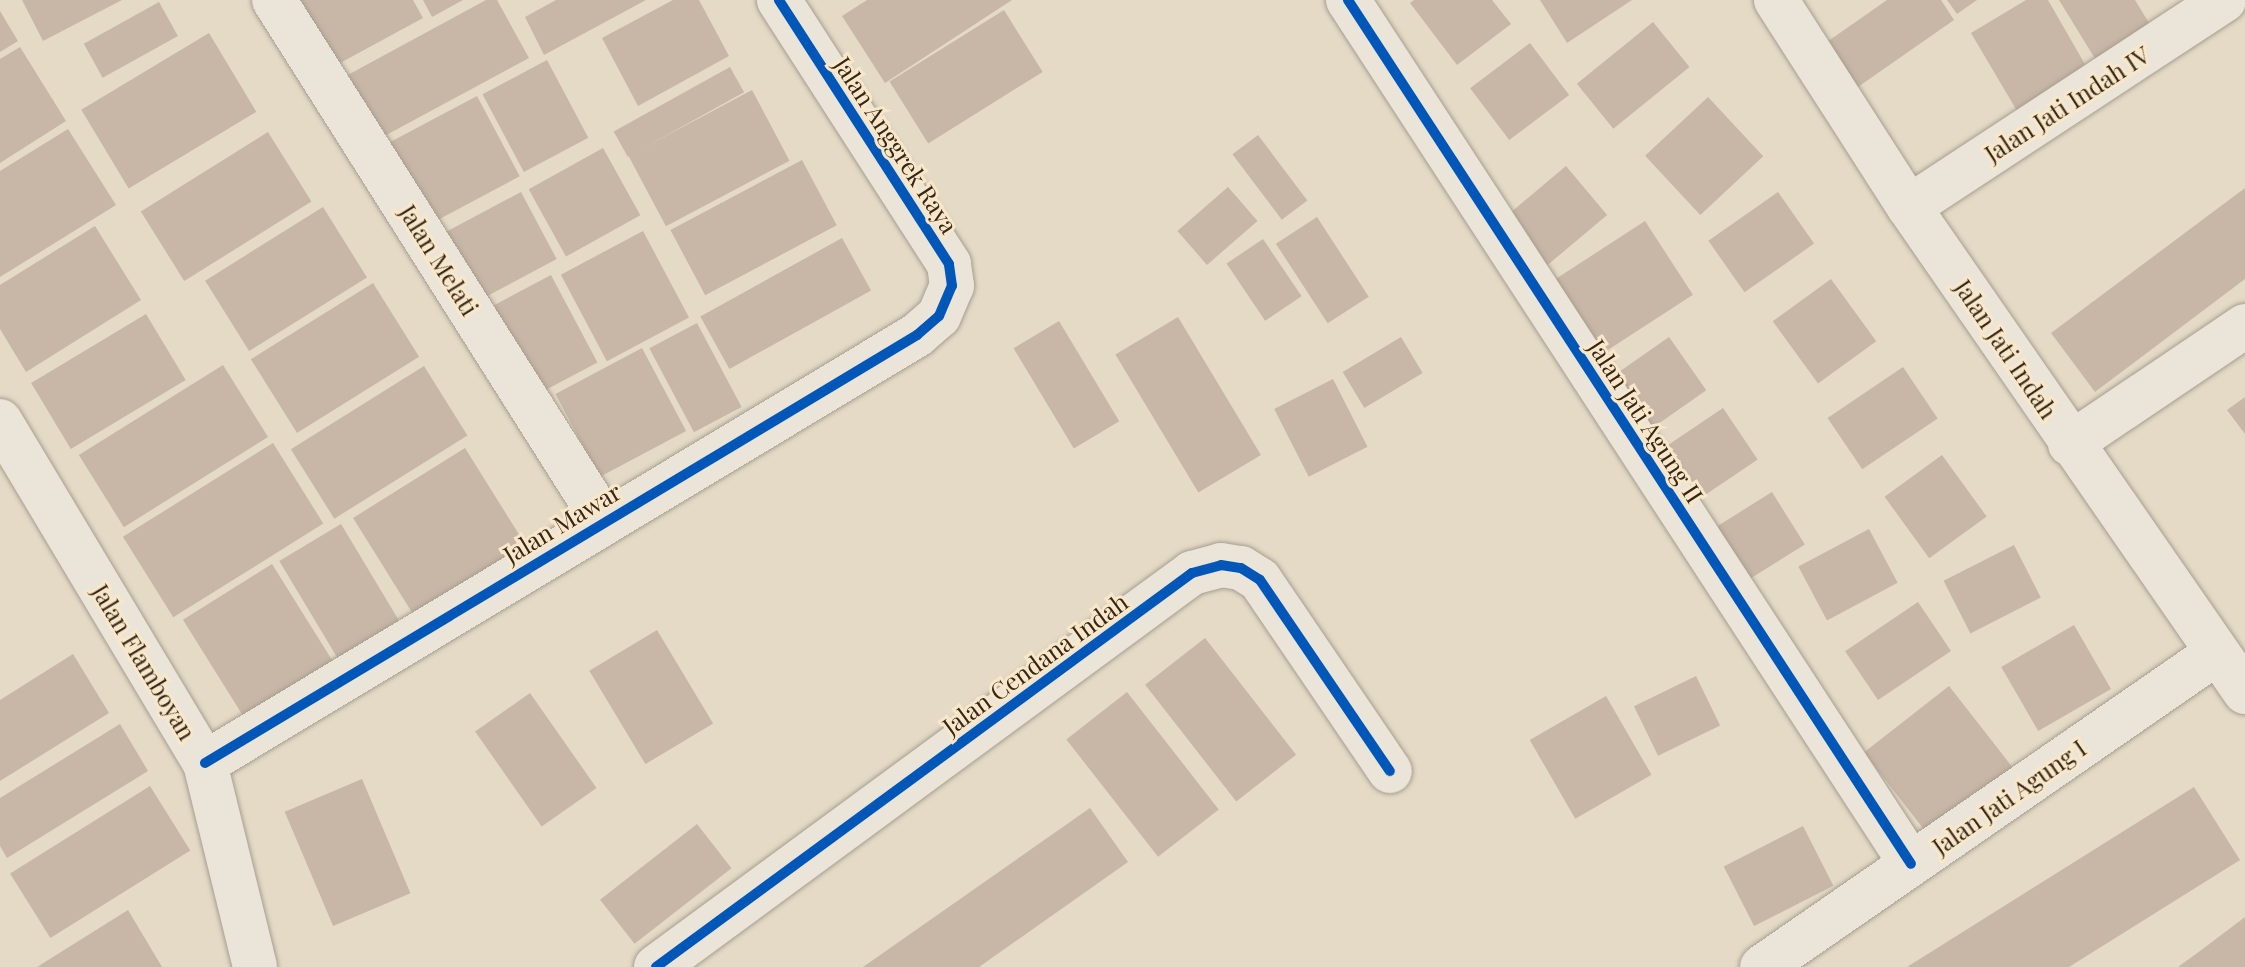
<!DOCTYPE html>
<html>
<head>
<meta charset="utf-8">
<style>
	body { margin:0 }
	#map { position:relative; width:2245px; height:967px; overflow:hidden; background:#e4dac6; font-family:"Playfair Display",serif }
	div>[style] { position:absolute }
	.building>* { inset:0; background:#c8b7a7; transform-origin:0 0 }
	.roads { filter:drop-shadow(0 0 2px #a89e90) drop-shadow(0 0 2px #a89e90) }
	.street>* { height:44px; margin:-22px; padding:0 22px; transform-origin:22px; border-radius:22px; background:#ebe4d9 }
	.cycleway>* { height:10px; margin:-5px; padding:0 5px; transform-origin:5px; border-radius:5px; background:#0057b8 }
	span { translate:-50% -50%; white-space:nowrap; text-align:center; line-height:1.15; -webkit-text-stroke:6px #f8e8c9; paint-order:stroke }
	.street-label { font-size:24px; color:#362619 }
</style>
</head>
<body>
<div id="map">
	<div class="building">
		<div style="clip-path:polygon(22px 0,122px 0,43px 41px)"></div>
		<div style="clip-path:polygon(294px 0,413px 0,423px 18px,331px 68px)"></div>
		<div style="clip-path:polygon(423px 0,463px 0,432px 17px)"></div>
		<div style="clip-path:polygon(486px 0,497px 0,529px 58px,377px 140px,344px 77px)"></div>
		<div style="clip-path:polygon(556px 0,646px 0,544px 55px,525px 17px)"></div>
		<div style="clip-path:polygon(673px 0,699px 0,729px 56px,638px 106px,602px 38px)"></div>
		<div style="clip-path:polygon(867px 0,1012px 0,885px 83px,842px 16px)"></div>
		<div style="clip-path:polygon(1414px 0,1492px 0,1511px 24px,1457px 65px,1410px 3px)"></div>
		<div style="clip-path:polygon(1540px 0,1632px 0,1567px 43px)"></div>
		<div style="clip-path:polygon(1887px 0,1941px 0,1954px 20px,1855px 89px,1824px 44px)"></div>
		<div style="clip-path:polygon(1947px 0,1977px 0,1957px 14px)"></div>
		<div style="clip-path:polygon(2026px 0,2048px 0,2090px 73px,2020px 116px,1971px 33px)"></div>
		<div style="clip-path:polygon(2059px 0,2135px 0,2157px 36px,2102px 70px)"></div>
		<div style="left:159px;top:2px;width:39px;height:86px;rotate:61deg"></div>
		<div style="left:1004px;top:10px;width:73px;height:135px;rotate:58deg"></div>
		<div style="clip-path:polygon(0 11px,18px 41px,0 52px)"></div>
		<div style="left:1653px;top:22px;width:58px;height:98px;rotate:51deg"></div>
		<div style="left:209px;top:33px;width:92px;height:149px;rotate:59deg"></div>
		<div style="left:1530px;top:43px;width:65px;height:75px;rotate:53deg"></div>
		<div style="clip-path:polygon(20px 47px,66px 121px,0 163px,0 59px)"></div>
		<div style="left:547px;top:60px;width:88px;height:73px;rotate:62deg"></div>
		<div style="left:730px;top:67px;width:29px;height:133px;rotate:61deg"></div>
		<div style="left:752px;top:90px;width:80px;height:140px;rotate:62deg"></div>
		<div style="left:477px;top:96px;width:91px;height:103px;rotate:62deg"></div>
		<div style="left:1708px;top:97px;width:81px;height:86px;rotate:47deg"></div>
		<div style="clip-path:polygon(68px 129px,116px 205px,0 277px,0 171px)"></div>
		<div style="left:268px;top:132px;width:82px;height:150px;rotate:58deg"></div>
		<div style="left:1258px;top:135px;width:82px;height:32px;rotate:53deg"></div>
		<div style="left:603px;top:148px;width:77px;height:85px;rotate:61deg"></div>
		<div style="left:802px;top:160px;width:74px;height:149px;rotate:62deg"></div>
		<div style="left:1566px;top:166px;width:64px;height:82px;rotate:50deg"></div>
		<div style="left:1228px;top:187px;width:45px;height:67px;rotate:49deg"></div>
		<div style="clip-path:polygon(2245px 188px,2245px 279px,2095px 392px,2051px 333px)"></div>
		<div style="left:521px;top:192px;width:76px;height:90px;rotate:62deg"></div>
		<div style="left:1778px;top:192px;width:63px;height:85px;rotate:55deg"></div>
		<div style="left:323px;top:207px;width:83px;height:139px;rotate:58deg"></div>
		<div style="left:1317px;top:217px;width:95px;height:49px;rotate:57deg"></div>
		<div style="left:1645px;top:221px;width:88px;height:123px;rotate:57deg"></div>
		<div style="clip-path:polygon(95px 226px,141px 300px,26px 372px,0 329px,0 285px)"></div>
		<div style="left:643px;top:231px;width:98px;height:93px;rotate:62deg"></div>
		<div style="left:842px;top:238px;width:60px;height:162px;rotate:61deg"></div>
		<div style="left:1263px;top:239px;width:69px;height:44px;rotate:56deg"></div>
		<div style="left:551px;top:275px;width:99px;height:68px;rotate:62deg"></div>
		<div style="left:1831px;top:279px;width:77px;height:72px;rotate:54deg"></div>
		<div style="left:373px;top:283px;width:87px;height:144px;rotate:58deg"></div>
		<div style="left:146px;top:314px;width:77px;height:134px;rotate:59deg"></div>
		<div style="left:1178px;top:317px;width:161px;height:73px;rotate:59deg"></div>
		<div style="left:1059px;top:321px;width:117px;height:53px;rotate:59deg"></div>
		<div style="left:697px;top:323px;width:95px;height:54px;rotate:62deg"></div>
		<div style="left:1401px;top:337px;width:42px;height:68px;rotate:59deg"></div>
		<div style="left:1669px;top:337px;width:65px;height:72px;rotate:55deg"></div>
		<div style="left:642px;top:348px;width:94px;height:98px;rotate:62deg"></div>
		<div style="left:223px;top:365px;width:85px;height:170px;rotate:58deg"></div>
		<div style="left:424px;top:366px;width:82px;height:157px;rotate:58deg"></div>
		<div style="left:1903px;top:367px;width:62px;height:91px;rotate:56deg"></div>
		<div style="left:1333px;top:379px;width:76px;height:66px;rotate:63deg"></div>
		<div style="clip-path:polygon(2245px 397px,2245px 434px,2227px 410px)"></div>
		<div style="left:1723px;top:408px;width:62px;height:76px;rotate:56deg"></div>
		<div style="left:273px;top:443px;width:95px;height:177px;rotate:58deg"></div>
		<div style="left:465px;top:448px;width:127px;height:132px;rotate:58deg"></div>
		<div style="left:1942px;top:455px;width:76px;height:71px;rotate:54deg"></div>
		<div style="left:1772px;top:492px;width:62px;height:75px;rotate:58deg"></div>
		<div style="left:341px;top:524px;width:125px;height:72px;rotate:59deg"></div>
		<div style="left:1869px;top:529px;width:61px;height:80px;rotate:62deg"></div>
		<div style="left:2014px;top:545px;width:59px;height:79px;rotate:63deg"></div>
		<div style="left:272px;top:564px;width:128px;height:105px;rotate:58deg"></div>
		<div style="left:1918px;top:602px;width:59px;height:88px;rotate:56deg"></div>
		<div style="left:2074px;top:625px;width:74px;height:84px;rotate:60deg"></div>
		<div style="left:657px;top:630px;width:109px;height:79px;rotate:59deg"></div>
		<div style="left:1205px;top:638px;width:148px;height:76px;rotate:52deg"></div>
		<div style="clip-path:polygon(73px 654px,109px 713px,0 781px,0 700px)"></div>
		<div style="left:1696px;top:676px;width:55px;height:69px;rotate:64deg"></div>
		<div style="left:1949px;top:686px;width:116px;height:108px;rotate:52deg"></div>
		<div style="left:1127px;top:692px;width:149px;height:77px;rotate:52deg"></div>
		<div style="left:530px;top:693px;width:116px;height:67px;rotate:55deg"></div>
		<div style="left:1606px;top:696px;width:91px;height:88px;rotate:60deg"></div>
		<div style="clip-path:polygon(120px 724px,148px 771px,7px 858px,0 846px,0 798px)"></div>
		<div style="left:362px;top:779px;width:124px;height:84px;rotate:67deg"></div>
		<div style="left:150px;top:786px;width:76px;height:165px;rotate:58deg"></div>
		<div style="clip-path:polygon(2194px 787px,2240px 860px,2069px 967px,1907px 967px)"></div>
		<div style="clip-path:polygon(1090px 808px,1128px 862px,979px 967px,863px 967px)"></div>
		<div style="left:697px;top:824px;width:56px;height:123px;rotate:52deg"></div>
		<div style="left:1803px;top:826px;width:67px;height:89px;rotate:63deg"></div>
		<div style="clip-path:polygon(128px 910px,162px 967px,37px 967px)"></div>
		<div style="clip-path:polygon(2245px 917px,2245px 967px,2178px 967px,2200px 951px)"></div>
	</div>
	<div class="roads">
		<div class="street">
			<div style="left:274px;top:0;width:615px;rotate:57.68deg"></div>
			<div style="left:1348px;top:0;width:1031px;rotate:56.91deg"></div>
			<div style="left:1776px;top:0;width:246px;rotate:57.3deg"></div>
			<div style="left:1909px;top:207px;width:590px;rotate:55.29deg"></div>
			<div style="left:1909px;top:207px;width:377px;rotate:-33.3deg"></div>
			<div style="left:0;top:421px;width:399px;rotate:59.1deg"></div>
			<div style="left:205px;top:763px;width:210px;rotate:76.2deg"></div>
			<div style="left:2070px;top:444px;width:211px;rotate:-34deg"></div>
			<div style="left:205px;top:763px;width:831px;rotate:-31.01deg"></div>
			<div style="left:917px;top:335px;width:29px;rotate:-41deg"></div>
			<div style="left:939px;top:316px;width:33px;rotate:-67deg"></div>
			<div style="left:952px;top:286px;width:22px;rotate:-98deg"></div>
			<div style="left:949px;top:264px;width:314px;rotate:-122.8deg"></div>
			<div style="left:656px;top:967px;width:665px;rotate:-36.32deg"></div>
			<div style="left:1192px;top:573px;width:30px;rotate:-15deg"></div>
			<div style="left:1221px;top:565px;width:20px;rotate:9deg"></div>
			<div style="left:1241px;top:568px;width:22px;rotate:32deg"></div>
			<div style="left:1260px;top:580px;width:231px;rotate:55.8deg"></div>
			<div style="left:1762px;top:967px;width:551px;rotate:-34.64deg"></div>
		</div>
	</div>
	<div class="cycleway">
		<div style="left:1348px;top:0;width:1031px;rotate:56.91deg"></div>
		<div style="left:205px;top:763px;width:831px;rotate:-31.01deg"></div>
		<div style="left:917px;top:335px;width:29px;rotate:-41deg"></div>
		<div style="left:939px;top:316px;width:33px;rotate:-67deg"></div>
		<div style="left:952px;top:286px;width:22px;rotate:-98deg"></div>
		<div style="left:949px;top:264px;width:314px;rotate:-122.8deg"></div>
		<div style="left:656px;top:967px;width:665px;rotate:-36.32deg"></div>
		<div style="left:1192px;top:573px;width:30px;rotate:-15deg"></div>
		<div style="left:1221px;top:565px;width:20px;rotate:9deg"></div>
		<div style="left:1241px;top:568px;width:22px;rotate:32deg"></div>
		<div style="left:1260px;top:580px;width:231px;rotate:55.8deg"></div>
	</div>
	<div class="street-label">
		<span style="left:2067px;top:104px;rotate:-33deg">Jalan Jati Indah IV</span>
		<span style="left:896px;top:145px;rotate:57deg">Jalan Anggrek Raya</span>
		<span style="left:439px;top:260px;rotate:58deg">Jalan Melati</span>
		<span style="left:2006px;top:349px;rotate:56deg">Jalan Jati Indah</span>
		<span style="left:1646px;top:421px;rotate:57deg">Jalan Jati Agung II</span>
		<span style="left:562px;top:523px;rotate:-31deg">Jalan Mawar</span>
		<span style="left:144px;top:662px;rotate:59deg">Jalan Flamboyan</span>
		<span style="left:1035px;top:664px;rotate:-36deg">Jalan Cendana Indah</span>
		<span style="left:2009px;top:797px;rotate:-35deg">Jalan Jati Agung I</span>
	</div>
</div>
</body>
</html>
